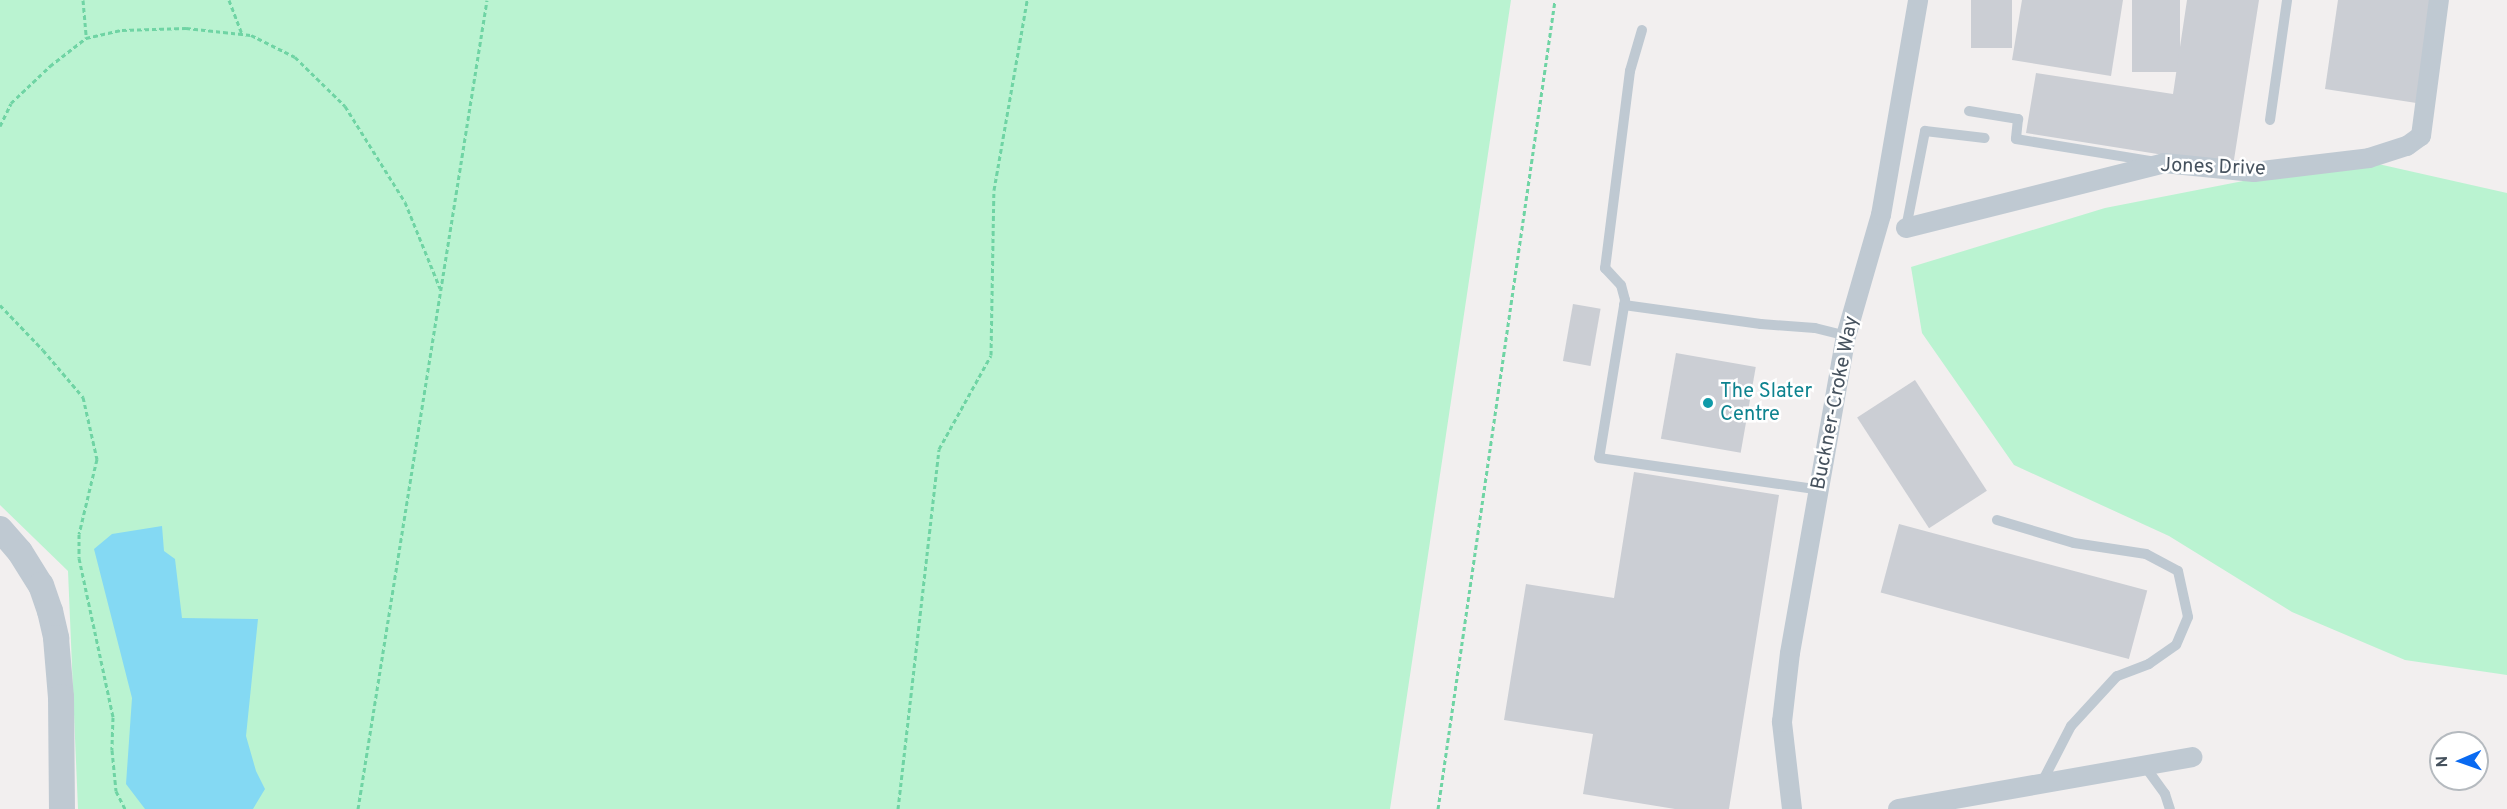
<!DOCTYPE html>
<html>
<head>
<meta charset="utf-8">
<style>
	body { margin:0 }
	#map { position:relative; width:2507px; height:809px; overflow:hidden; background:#f2efef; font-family:Overpass,sans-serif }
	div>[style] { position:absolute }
	.green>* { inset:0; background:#baf3d1 }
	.water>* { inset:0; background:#84d9f3 }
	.building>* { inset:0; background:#cbced4; transform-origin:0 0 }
	.path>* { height:3px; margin-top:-1.5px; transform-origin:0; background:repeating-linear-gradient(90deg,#6fd4a4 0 4.5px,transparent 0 7.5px) }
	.service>* { height:10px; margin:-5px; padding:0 5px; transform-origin:5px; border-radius:5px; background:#bfc9d2 }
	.minor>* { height:20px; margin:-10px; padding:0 10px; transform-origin:10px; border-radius:10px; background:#bfc9d2 }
	.tertiary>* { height:26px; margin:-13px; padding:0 13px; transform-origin:13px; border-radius:13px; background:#bfc9d2 }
	.dots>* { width:16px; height:16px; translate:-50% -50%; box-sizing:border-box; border:3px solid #fff; border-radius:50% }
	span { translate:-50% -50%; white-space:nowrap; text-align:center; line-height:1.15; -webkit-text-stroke:5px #fff; paint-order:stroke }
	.street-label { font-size:20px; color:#46525e }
	.culture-label { font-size:20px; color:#0d838f }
	.left { translate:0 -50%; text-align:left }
	.north { position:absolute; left:2429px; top:731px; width:60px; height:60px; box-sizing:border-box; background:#fff; border:2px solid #b5babf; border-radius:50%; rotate:268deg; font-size:16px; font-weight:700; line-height:24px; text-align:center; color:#46525e }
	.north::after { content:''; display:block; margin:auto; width:21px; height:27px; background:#0a6af1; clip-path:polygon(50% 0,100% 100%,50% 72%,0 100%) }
</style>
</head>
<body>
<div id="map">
	<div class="green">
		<div style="clip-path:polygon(0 0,1511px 0,1390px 809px,78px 809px,68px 571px,0 505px)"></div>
		<div style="clip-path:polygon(2356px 159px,2507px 193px,2507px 675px,2405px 660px,2292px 612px,2169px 536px,2014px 465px,1922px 333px,1911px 267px,2105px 208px)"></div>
	</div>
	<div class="water">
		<div style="clip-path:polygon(162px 526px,164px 551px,175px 559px,182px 618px,258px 619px,246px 736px,256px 771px,265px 789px,253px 809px,145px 809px,126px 784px,132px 698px,94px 549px,112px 534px)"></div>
	</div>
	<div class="building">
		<div style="left:1971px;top:0;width:41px;height:48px"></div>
		<div style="clip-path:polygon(2022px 0,2123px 0,2111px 76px,2012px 60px)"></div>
		<div style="left:2132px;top:0;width:48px;height:72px"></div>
		<div style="clip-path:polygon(2187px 0,2259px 0,2233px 166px,2026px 133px,2036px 73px,2173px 94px)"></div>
		<div style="clip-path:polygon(2338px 0,2434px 0,2423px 104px,2325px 89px)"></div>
		<div style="left:1573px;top:304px;width:28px;height:58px;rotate:10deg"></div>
		<div style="left:1676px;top:353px;width:81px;height:87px;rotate:10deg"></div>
		<div style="left:1915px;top:380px;width:132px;height:69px;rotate:57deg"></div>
		<div style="clip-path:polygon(1634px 472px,1779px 495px,1729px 809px,1675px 809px,1583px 794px,1593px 734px,1504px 720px,1526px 584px,1614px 598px)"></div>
		<div style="left:1899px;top:524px;width:257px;height:71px;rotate:15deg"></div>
	</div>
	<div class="path">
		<div style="left:83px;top:0;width:38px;rotate:85deg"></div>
		<div style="left:229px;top:0;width:36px;rotate:69deg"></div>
		<div style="left:0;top:126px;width:25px;rotate:-64deg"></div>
		<div style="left:11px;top:103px;width:54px;rotate:-43.5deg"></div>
		<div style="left:50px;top:66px;width:46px;rotate:-37.9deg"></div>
		<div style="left:86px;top:38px;width:37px;rotate:-13deg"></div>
		<div style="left:122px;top:30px;width:64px;rotate:-1.8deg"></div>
		<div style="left:186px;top:28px;width:65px;rotate:6.1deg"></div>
		<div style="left:251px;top:35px;width:49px;rotate:26.6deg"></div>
		<div style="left:295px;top:57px;width:70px;rotate:44.4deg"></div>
		<div style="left:345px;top:106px;width:113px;rotate:58deg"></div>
		<div style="left:405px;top:202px;width:93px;rotate:67.9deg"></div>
		<div style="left:0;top:305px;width:62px;rotate:46.3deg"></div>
		<div style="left:43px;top:350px;width:62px;rotate:49.6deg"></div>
		<div style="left:83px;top:397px;width:64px;rotate:77.3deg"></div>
		<div style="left:97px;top:459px;width:77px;rotate:103.5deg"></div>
		<div style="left:79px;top:534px;width:24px;rotate:90deg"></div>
		<div style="left:79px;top:558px;width:163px;rotate:77.9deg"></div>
		<div style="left:113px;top:717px;width:33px;rotate:92deg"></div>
		<div style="left:112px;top:750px;width:41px;rotate:84.4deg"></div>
		<div style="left:116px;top:791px;width:20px;rotate:63deg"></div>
		<div style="left:358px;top:809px;width:819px;rotate:-80.94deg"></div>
		<div style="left:898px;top:809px;width:362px;rotate:-83.5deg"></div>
		<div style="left:939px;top:449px;width:107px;rotate:-61deg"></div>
		<div style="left:991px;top:355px;width:165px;rotate:-89deg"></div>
		<div style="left:994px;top:190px;width:193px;rotate:-80.1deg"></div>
		<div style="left:1438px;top:809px;width:817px;rotate:-81.77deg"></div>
	</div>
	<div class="service">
		<div style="left:1642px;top:30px;width:43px;rotate:106.3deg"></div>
		<div style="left:1630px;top:71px;width:199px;rotate:97.2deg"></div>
		<div style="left:1605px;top:268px;width:23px;rotate:47deg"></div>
		<div style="left:1621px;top:285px;width:16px;rotate:75deg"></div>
		<div style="left:1625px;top:300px;width:160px;rotate:99.3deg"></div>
		<div style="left:1599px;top:458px;width:223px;rotate:8.2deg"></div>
		<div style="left:1969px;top:111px;width:50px;rotate:9.3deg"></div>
		<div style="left:2018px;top:119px;width:20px;rotate:96deg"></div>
		<div style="left:2016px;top:139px;width:137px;rotate:9.3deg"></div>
		<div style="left:2270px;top:120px;width:121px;rotate:-81.9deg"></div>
		<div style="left:1906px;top:228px;width:99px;rotate:-78.9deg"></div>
		<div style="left:1925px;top:131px;width:60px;rotate:6.7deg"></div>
		<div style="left:1624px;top:305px;width:138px;rotate:7.9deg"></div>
		<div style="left:1761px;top:324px;width:54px;rotate:4.2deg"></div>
		<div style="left:1815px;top:328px;width:32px;rotate:14deg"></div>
		<div style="left:1997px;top:520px;width:80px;rotate:16.6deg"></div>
		<div style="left:2074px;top:543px;width:73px;rotate:8.7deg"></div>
		<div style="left:2146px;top:554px;width:36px;rotate:28deg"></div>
		<div style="left:2178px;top:571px;width:47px;rotate:77.7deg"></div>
		<div style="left:2188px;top:617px;width:30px;rotate:113deg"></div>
		<div style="left:2176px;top:645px;width:33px;rotate:145deg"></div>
		<div style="left:2149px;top:664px;width:34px;rotate:159deg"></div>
		<div style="left:2117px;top:676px;width:68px;rotate:132.6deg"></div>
		<div style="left:2071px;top:726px;width:65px;rotate:117.3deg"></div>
		<div style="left:2144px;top:765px;width:36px;rotate:54deg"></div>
		<div style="left:2165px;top:794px;width:16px;rotate:72deg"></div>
	</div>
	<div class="minor">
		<div style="left:1906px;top:228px;width:266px;rotate:-14.1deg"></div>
		<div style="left:2164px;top:163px;width:90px;rotate:5.7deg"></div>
		<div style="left:2254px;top:172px;width:116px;rotate:-6.9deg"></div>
		<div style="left:2369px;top:158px;width:40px;rotate:-18deg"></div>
		<div style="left:2407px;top:146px;width:17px;rotate:-36deg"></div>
		<div style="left:2421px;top:136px;width:137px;rotate:-82.5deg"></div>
		<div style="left:1792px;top:809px;width:88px;rotate:-96.6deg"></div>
		<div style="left:1782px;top:722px;width:69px;rotate:-83.4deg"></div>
		<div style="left:1790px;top:653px;width:322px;rotate:-80deg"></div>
		<div style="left:1846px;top:336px;width:126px;rotate:-73.9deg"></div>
		<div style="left:1881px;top:215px;width:218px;rotate:-80.2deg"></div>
		<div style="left:1898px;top:809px;width:299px;rotate:-10deg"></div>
	</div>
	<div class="tertiary">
		<div style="left:0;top:529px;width:30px;rotate:49deg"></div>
		<div style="left:20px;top:552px;width:39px;rotate:58deg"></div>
		<div style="left:41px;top:585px;width:28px;rotate:71deg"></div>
		<div style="left:50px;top:611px;width:28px;rotate:77deg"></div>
		<div style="left:56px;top:638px;width:59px;rotate:85.2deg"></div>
		<div style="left:61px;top:697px;width:112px;rotate:89.5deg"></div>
	</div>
	<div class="dots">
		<div style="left:1708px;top:403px;background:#0f9aa8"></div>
	</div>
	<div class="street-label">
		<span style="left:2213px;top:168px;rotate:2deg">Jones Drive</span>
		<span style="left:1836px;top:403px;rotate:-79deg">Buckner-Croke Way</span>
	</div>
	<div class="culture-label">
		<span class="left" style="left:1720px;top:404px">The Slater<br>Centre</span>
	</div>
	<div class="north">N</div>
</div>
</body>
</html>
